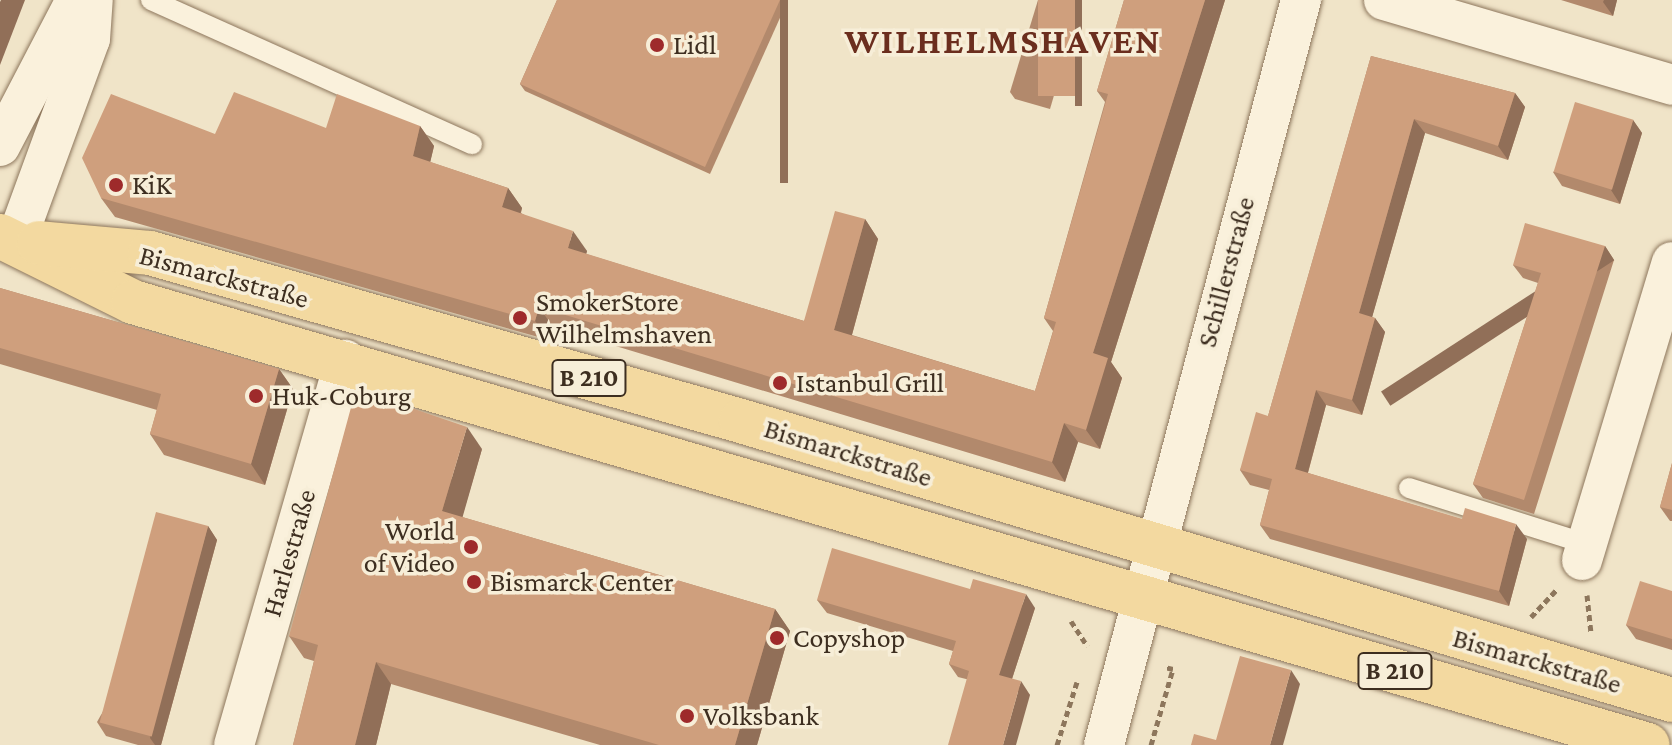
<!DOCTYPE html>
<html>
<head>
<meta charset="utf-8">
<style>
	body { margin:0 }
	#map { position:relative; width:1672px; height:745px; overflow:hidden; background:#f0e4c8; font-family:"Crimson Pro",serif }
	div>[style] { position:absolute }
	.path>* { height:5px; margin-top:-2.5px; transform-origin:0; background:repeating-linear-gradient(90deg,#8d765c 0 6px,transparent 0 10px) }
	.roads { filter:drop-shadow(0 0 2px #8d765c) drop-shadow(0 0 2px #8d765c) }
	.service>* { height:20px; margin:-10px; padding:0 10px; transform-origin:10px; border-radius:10px; background:#faf1dc }
	.minor>* { height:40px; margin:-20px; padding:0 20px; transform-origin:20px; border-radius:20px; background:#faf1dc }
	.primary>* { height:44px; margin:-22px; padding:0 22px; transform-origin:22px; border-radius:22px; background:#f3d9a0 }
	.wall>* { inset:0; background:#b2896c }
	.shaded-wall>* { inset:0; background:#916f58; transform-origin:0 0 }
	.building>* { inset:0; background:#cf9f7d; transform-origin:0 0 }
	.dots>* { width:22px; height:22px; translate:-50% -50%; box-sizing:border-box; border:4px solid #f7eed8; border-radius:50% }
	span { translate:-50% -50%; white-space:nowrap; text-align:center; line-height:1.15; -webkit-text-stroke:7px #f7eed8; paint-order:stroke }
	.shield-label span { padding:2px 6px; background:#f7eed8; border:2px solid; border-radius:6px; -webkit-text-stroke-width:0 }
	.shield-label { font-size:26px; color:#3d2e20; font-weight:700 }
	.poi-label { font-size:28px; color:#3d2e20 }
	.left { translate:0 -50%; text-align:left }
	.right { translate:-100% -50%; text-align:right }
	.street-label { font-size:28px; color:#3d2e20 }
	.district-label { font-size:36px; color:#6b2e1e; font-weight:700; letter-spacing:2px }
</style>
</head>
<body>
<div id="map">
	<div class="path">
		<div style="left:1587px;top:595px;width:38px;rotate:84deg"></div>
		<div style="left:1531px;top:617px;width:38px;rotate:-47deg"></div>
		<div style="left:1071px;top:621px;width:30px;rotate:57deg"></div>
		<div style="left:1057px;top:745px;width:66px;rotate:-72.4deg"></div>
		<div style="left:1151px;top:745px;width:79px;rotate:-73.9deg"></div>
		<div style="left:1173px;top:669px;width:8px;rotate:-166deg"></div>
	</div>
	<div class="roads">
		<div class="service">
			<div style="left:151px;top:0;width:352px;rotate:24.2deg"></div>
			<div style="left:1409px;top:488px;width:187px;rotate:17.5deg"></div>
		</div>
		<div class="minor">
			<div style="left:1384px;top:0;width:300px;rotate:16.4deg"></div>
			<div style="left:0;top:146px;width:165px;rotate:-62.5deg"></div>
			<div style="left:16px;top:241px;width:215px;rotate:-69.9deg"></div>
			<div style="left:90px;top:39px;width:39px;rotate:-86deg"></div>
			<div style="left:1582px;top:560px;width:311px;rotate:-73.2deg"></div>
			<div style="left:234px;top:745px;width:401px;rotate:-73.9deg"></div>
			<div style="left:1104px;top:745px;width:771px;rotate:-75.19deg"></div>
		</div>
		<div class="primary">
			<div style="left:0;top:236px;width:148px;rotate:26.4deg"></div>
			<div style="left:133px;top:302px;width:1578px;rotate:16.3deg"></div>
			<div style="left:39px;top:243px;width:111px;rotate:5.1deg"></div>
			<div style="left:150px;top:253px;width:614px;rotate:15.87deg"></div>
			<div style="left:741px;top:421px;width:972px;rotate:16.68deg"></div>
		</div>
	</div>
	<div class="wall">
		<div style="clip-path:polygon(557px 0,788px 0,710px 174px,525px 91px,520px 84px)"></div>
		<div style="clip-path:polygon(1038px 0,1082px 0,1050px 109px,1015px 99px,1010px 92px)"></div>
		<div style="clip-path:polygon(1124px 0,1225px 0,1111px 362px,1122px 378px,1100px 449px,1078px 442px,1065px 482px,553px 327px,549px 340px,115px 217px,101px 198px,215px 134px,326px 128px,420px 126px,434px 146px,430px 162px,508px 188px,522px 208px,521px 213px,587px 251px,586px 254px,804px 321px,865px 219px,878px 239px,852px 335px,1035px 391px,1053px 331px,1044px 318px,1105px 102px,1097px 91px)"></div>
		<div style="clip-path:polygon(1561px 0,1617px 0,1613px 16px)"></div>
		<div style="clip-path:polygon(1371px 56px,1515px 93px,1525px 107px,1508px 160px,1425px 133px,1372px 317px,1375px 318px,1385px 332px,1362px 415px,1326px 405px,1308px 473px,1527px 539px,1509px 606px,1270px 539px,1260px 525px,1269px 490px,1250px 485px,1240px 470px,1268px 416px)"></div>
		<div style="clip-path:polygon(1633px 120px,1642px 133px,1620px 204px,1562px 186px,1553px 172px)"></div>
		<div style="clip-path:polygon(1605px 246px,1614px 260px,1534px 514px,1483px 498px,1473px 484px,1538px 283px,1523px 278px,1513px 265px)"></div>
		<div style="clip-path:polygon(0 288px,279px 369px,293px 389px,265px 485px,164px 455px,150px 434px,157px 410px,0 364px)"></div>
		<div style="clip-path:polygon(482px 449px,462px 517px,775px 609px,790px 631px,757px 745px,600px 745px,391px 684px,376px 745px,293px 745px,314px 661px,304px 658px,289px 636px)"></div>
		<div style="clip-path:polygon(1672px 463px,1672px 521px,1670px 521px,1660px 507px)"></div>
		<div style="clip-path:polygon(208px 526px,217px 540px,161px 745px,138px 745px,106px 736px,97px 722px)"></div>
		<div style="clip-path:polygon(970px 589px,1035px 608px,1012px 679px,1030px 695px,958px 677px,949px 664px,953px 651px,827px 613px,817px 600px)"></div>
		<div style="clip-path:polygon(1672px 591px,1672px 650px,1636px 639px,1626px 625px)"></div>
	</div>
	<div class="shaded-wall">
		<div style="clip-path:polygon(1px 0,25px 0,0 65px,0 2px)"></div>
		<div style="left:780px;top:0;width:8px;height:183px"></div>
		<div style="left:1075px;top:0;width:7px;height:106px"></div>
		<div style="clip-path:polygon(1205px 0,1225px 0,1111px 362px,1122px 378px,1100px 449px,1086px 430px,1093px 353px)"></div>
		<div style="clip-path:polygon(1604px 0,1617px 0,1613px 16px,1603px 2px)"></div>
		<div style="clip-path:polygon(1515px 93px,1525px 107px,1508px 160px,1498px 146px)"></div>
		<div style="clip-path:polygon(1414px 119px,1425px 133px,1369px 328px,1359px 313px)"></div>
		<div style="clip-path:polygon(1633px 120px,1642px 133px,1620px 204px,1611px 190px)"></div>
		<div style="clip-path:polygon(420px 126px,434px 146px,427px 176px,413px 156px)"></div>
		<div style="clip-path:polygon(508px 188px,522px 208px,516px 227px,502px 207px)"></div>
		<div style="clip-path:polygon(865px 219px,878px 239px,848px 349px,834px 330px)"></div>
		<div style="clip-path:polygon(573px 231px,587px 251px,582px 268px,568px 248px)"></div>
		<div style="left:1605px;top:246px;width:17px;height:267px;rotate:57deg"></div>
		<div style="clip-path:polygon(539px 307px,553px 327px,549px 340px,535px 321px)"></div>
		<div style="clip-path:polygon(1375px 318px,1385px 332px,1362px 415px,1352px 400px)"></div>
		<div style="clip-path:polygon(279px 369px,293px 389px,265px 485px,251px 464px)"></div>
		<div style="clip-path:polygon(1316px 390px,1326px 405px,1305px 483px,1295px 469px)"></div>
		<div style="clip-path:polygon(1064px 423px,1078px 442px,1065px 482px,1052px 462px)"></div>
		<div style="clip-path:polygon(467px 427px,482px 449px,458px 533px,442px 511px)"></div>
		<div style="clip-path:polygon(1516px 524px,1527px 539px,1509px 606px,1499px 591px)"></div>
		<div style="clip-path:polygon(208px 526px,217px 540px,161px 745px,155px 745px,150px 738px)"></div>
		<div style="clip-path:polygon(1026px 594px,1035px 608px,1009px 688px,999px 675px)"></div>
		<div style="clip-path:polygon(775px 609px,790px 631px,757px 745px,735px 745px)"></div>
		<div style="clip-path:polygon(376px 662px,391px 684px,376px 745px,355px 745px)"></div>
		<div style="clip-path:polygon(1291px 670px,1300px 684px,1283px 745px,1270px 745px)"></div>
		<div style="clip-path:polygon(1021px 681px,1030px 695px,1016px 745px,1003px 745px)"></div>
	</div>
	<div class="building">
		<div style="clip-path:polygon(557px 0,780px 0,705px 167px,520px 84px)"></div>
		<div style="left:1038px;top:0;width:37px;height:96px"></div>
		<div style="clip-path:polygon(1124px 0,1205px 0,1093px 353px,1108px 358px,1086px 430px,1064px 423px,1052px 462px,539px 307px,535px 321px,101px 198px,82px 158px,111px 94px,215px 134px,234px 92px,326px 128px,337px 94px,420px 126px,413px 156px,508px 188px,502px 207px,573px 231px,568px 248px,804px 321px,835px 211px,865px 219px,834px 330px,1035px 391px,1056px 322px,1044px 318px,1108px 94px,1097px 91px)"></div>
		<div style="clip-path:polygon(1371px 56px,1515px 93px,1498px 146px,1414px 119px,1359px 313px,1375px 318px,1352px 400px,1316px 390px,1295px 469px,1462px 519px,1465px 508px,1516px 524px,1499px 591px,1260px 525px,1272px 479px,1240px 470px,1256px 412px,1268px 416px)"></div>
		<div style="left:1575px;top:102px;width:61px;height:73px;rotate:17deg"></div>
		<div style="clip-path:polygon(1525px 223px,1605px 246px,1524px 500px,1473px 484px,1541px 273px,1513px 265px)"></div>
		<div style="clip-path:polygon(0 288px,279px 369px,251px 464px,150px 434px,161px 394px,0 348px)"></div>
		<div style="clip-path:polygon(356px 389px,467px 427px,442px 511px,775px 609px,735px 745px,659px 745px,376px 662px,355px 745px,293px 745px,318px 645px,289px 636px)"></div>
		<div style="clip-path:polygon(1672px 463px,1672px 510px,1660px 507px)"></div>
		<div style="left:156px;top:512px;width:54px;height:218px;rotate:15deg"></div>
		<div style="clip-path:polygon(832px 548px,970px 589px,973px 579px,1026px 594px,999px 675px,1021px 681px,1003px 745px,948px 745px,969px 671px,949px 664px,956px 641px,817px 600px)"></div>
		<div style="clip-path:polygon(1640px 581px,1672px 591px,1672px 639px,1626px 625px)"></div>
		<div style="clip-path:polygon(1240px 656px,1291px 670px,1270px 745px,1191px 745px,1194px 734px,1216px 740px)"></div>
	</div>
	<div class="dots">
		<div style="left:657px;top:45px;background:#9e2a2b"></div>
		<div style="left:116px;top:185px;background:#9e2a2b"></div>
		<div style="left:520px;top:318px;background:#9e2a2b"></div>
		<div style="left:780px;top:383px;background:#9e2a2b"></div>
		<div style="left:256px;top:396px;background:#9e2a2b"></div>
		<div style="left:471px;top:547px;background:#9e2a2b"></div>
		<div style="left:474px;top:582px;background:#9e2a2b"></div>
		<div style="left:777px;top:638px;background:#9e2a2b"></div>
		<div style="left:687px;top:716px;background:#9e2a2b"></div>
	</div>
	<div class="shield-label">
		<span style="left:589px;top:378px">B 210</span>
		<span style="left:1395px;top:671px">B 210</span>
	</div>
	<div class="poi-label">
		<span class="left" style="left:673px;top:45px">Lidl</span>
		<span class="left" style="left:132px;top:185px">KiK</span>
		<span class="left" style="left:536px;top:318px">SmokerStore<br>Wilhelmshaven</span>
		<span class="left" style="left:796px;top:383px">Istanbul Grill</span>
		<span class="left" style="left:272px;top:396px">Huk-Coburg</span>
		<span class="right" style="left:455px;top:547px">World<br>of Video</span>
		<span class="left" style="left:490px;top:582px">Bismarck Center</span>
		<span class="left" style="left:793px;top:638px">Copyshop</span>
		<span class="left" style="left:703px;top:716px">Volksbank</span>
	</div>
	<div class="street-label">
		<span style="left:1226px;top:272px;rotate:-75deg">Schillerstraße</span>
		<span style="left:224px;top:277px;rotate:15deg">Bismarckstraße</span>
		<span style="left:848px;top:453px;rotate:17deg">Bismarckstraße</span>
		<span style="left:289px;top:553px;rotate:-74deg">Harlestraße</span>
		<span style="left:1537px;top:661px;rotate:16deg">Bismarckstraße</span>
	</div>
	<div class="district-label">
		<span style="left:1003px;top:42px">WILHELMSHAVEN</span>
	</div>
</div>
</body>
</html>
